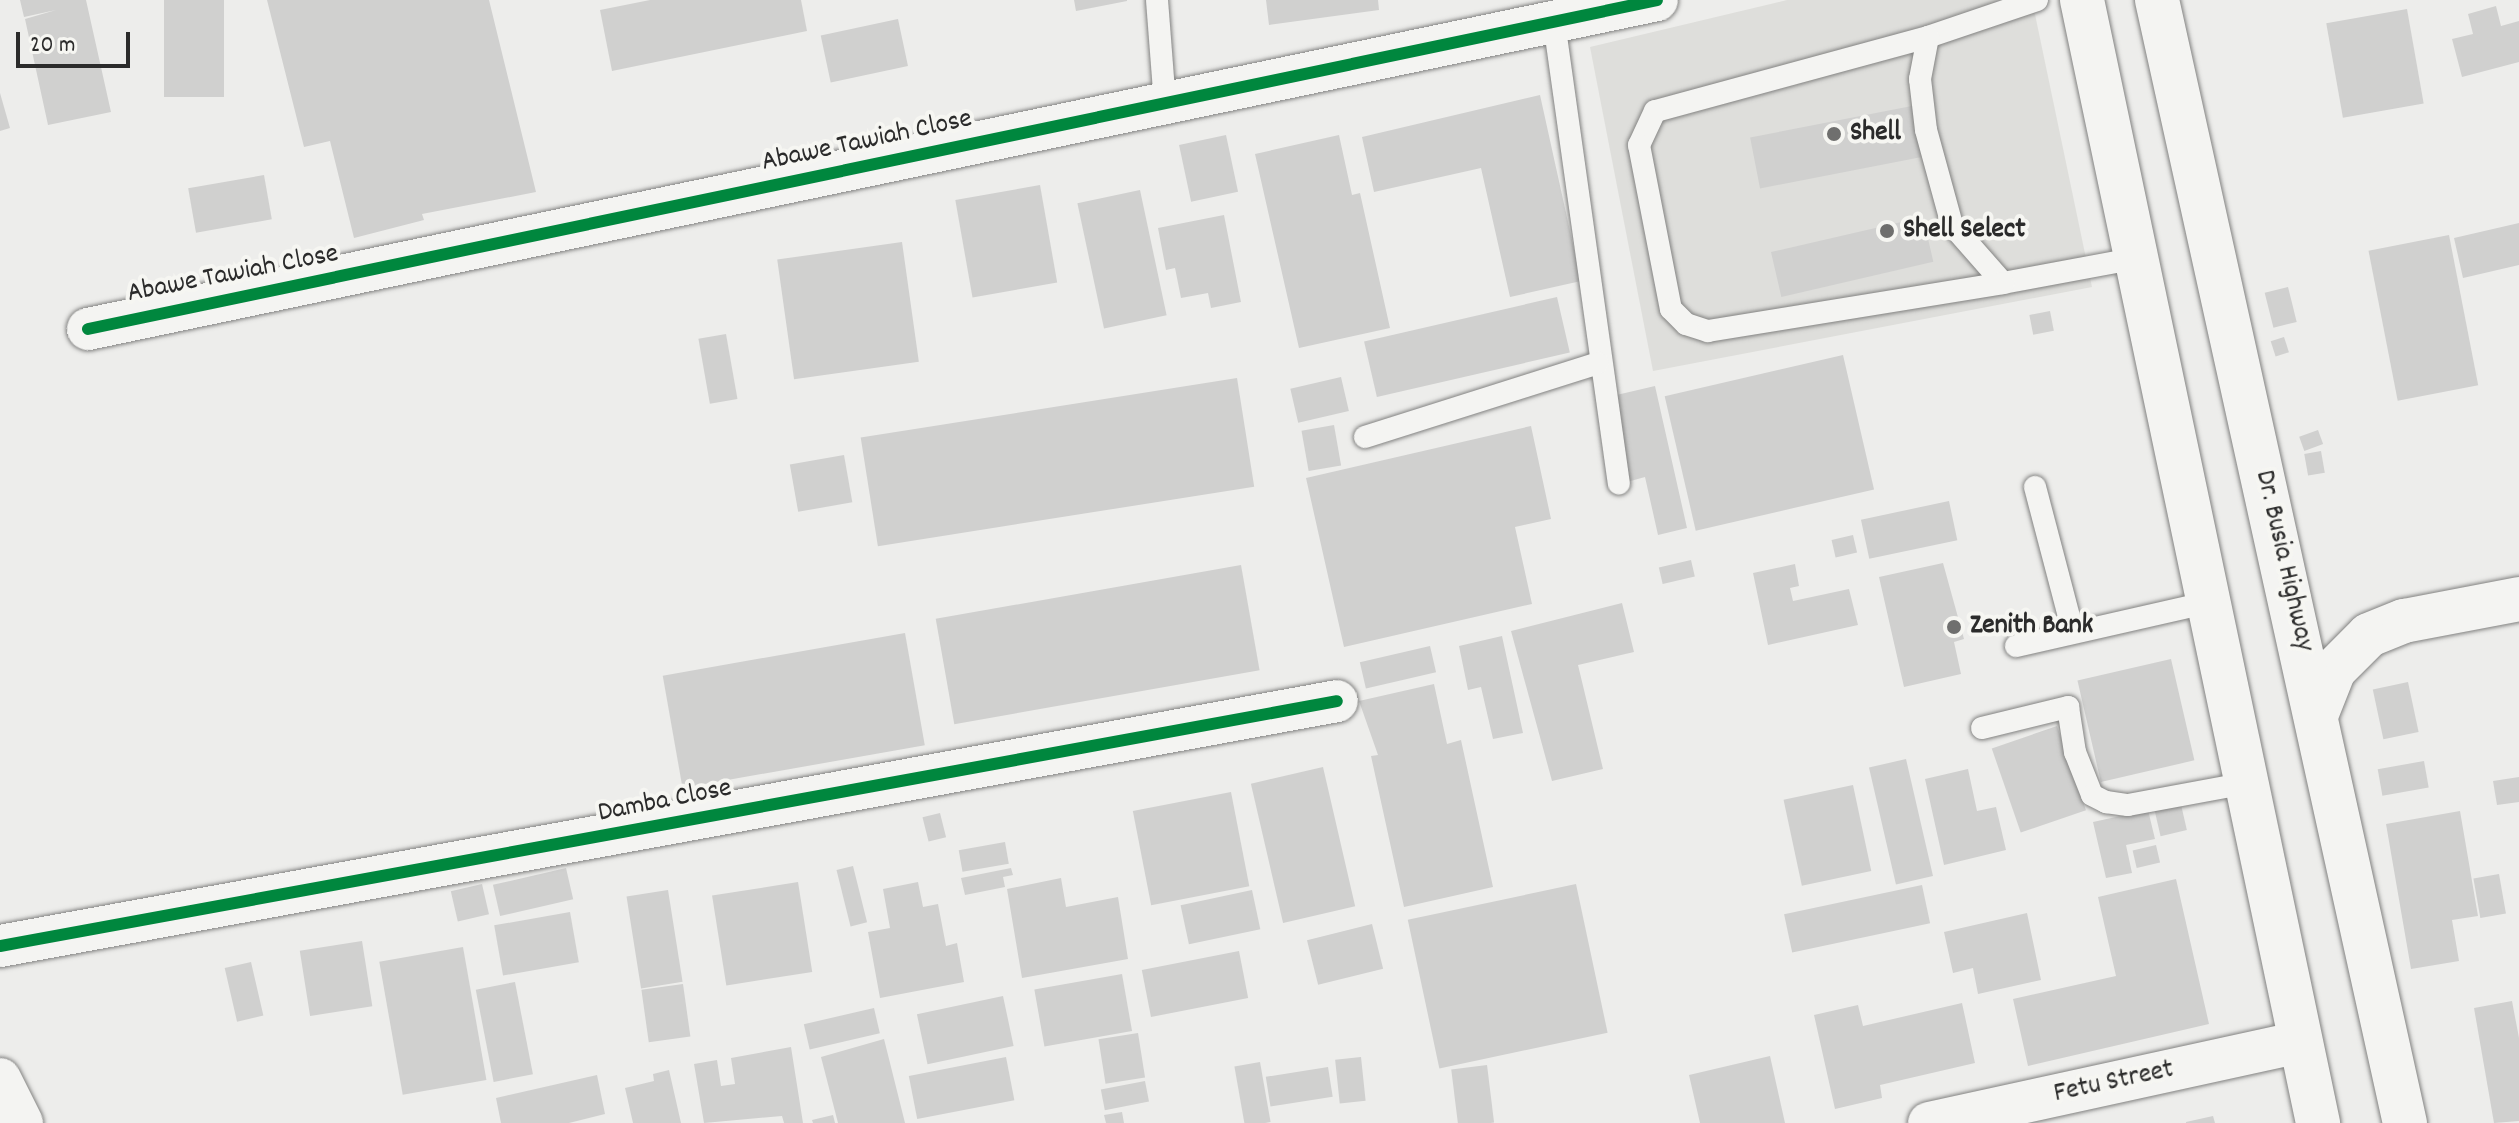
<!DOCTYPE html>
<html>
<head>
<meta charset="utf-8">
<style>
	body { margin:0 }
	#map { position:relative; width:2519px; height:1123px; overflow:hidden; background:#ededeb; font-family:Dekko,sans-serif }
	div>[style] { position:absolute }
	.built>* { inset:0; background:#dededb }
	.building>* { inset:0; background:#d0d0cf; transform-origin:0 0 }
	.roads { filter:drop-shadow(0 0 2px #828281) drop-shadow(0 0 2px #828281) }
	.lane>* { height:22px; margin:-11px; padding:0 11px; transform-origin:11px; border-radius:11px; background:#f4f4f2 }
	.street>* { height:42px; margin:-21px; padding:0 21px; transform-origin:21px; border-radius:21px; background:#f4f4f2 }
	.secondary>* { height:44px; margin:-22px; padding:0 22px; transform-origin:22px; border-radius:22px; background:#f4f4f2 }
	.highway>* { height:44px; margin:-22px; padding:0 22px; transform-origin:22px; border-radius:22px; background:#f4f4f2 }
	.cycleway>* { height:12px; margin:-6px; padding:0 6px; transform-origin:6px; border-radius:6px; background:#00873e }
	.dots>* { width:22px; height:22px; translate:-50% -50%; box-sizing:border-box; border:4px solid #f6f6f2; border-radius:50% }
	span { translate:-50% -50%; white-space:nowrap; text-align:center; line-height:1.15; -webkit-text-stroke:8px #f6f6f2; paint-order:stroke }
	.poi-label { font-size:28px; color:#2b2b2b; font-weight:700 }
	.left { translate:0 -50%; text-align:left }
	.street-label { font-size:28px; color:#2b2b2b }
	.scale { position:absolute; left:16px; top:32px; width:114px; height:36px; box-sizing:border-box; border:4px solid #2b2b2b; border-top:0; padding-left:10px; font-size:24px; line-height:28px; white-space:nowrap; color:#2b2b2b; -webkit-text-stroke:6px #f6f6f2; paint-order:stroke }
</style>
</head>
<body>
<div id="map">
	<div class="built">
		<div style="clip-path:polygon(1787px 0,2032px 0,2092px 287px,1653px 371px,1590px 47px)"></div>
	</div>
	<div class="building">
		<div style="clip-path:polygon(20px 0,86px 0,111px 112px,48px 125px,25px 19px,56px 10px,24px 17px)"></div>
		<div style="left:164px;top:0;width:60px;height:97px"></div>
		<div style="clip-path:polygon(267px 0,489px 0,536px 192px,422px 214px,424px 220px,354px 238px,330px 141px,304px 147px)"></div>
		<div style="clip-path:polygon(650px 0,801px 0,807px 31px,612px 71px,600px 10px)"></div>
		<div style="clip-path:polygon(1074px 0,1127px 0,1127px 1px,1076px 11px)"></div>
		<div style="clip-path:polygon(1266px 0,1378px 0,1379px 10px,1269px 25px)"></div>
		<div style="clip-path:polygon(2496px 6px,2501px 26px,2519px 21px,2519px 62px,2462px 77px,2452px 39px,2473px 34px,2468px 14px)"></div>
		<div style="left:2407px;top:9px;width:96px;height:82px;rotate:80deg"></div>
		<div style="left:898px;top:19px;width:48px;height:79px;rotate:78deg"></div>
		<div style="clip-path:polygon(0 93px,10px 128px,0 131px)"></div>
		<div style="clip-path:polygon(1540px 95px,1581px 281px,1510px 297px,1481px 168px,1374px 192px,1362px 137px)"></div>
		<div style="left:1917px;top:105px;width:52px;height:170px;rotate:79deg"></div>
		<div style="left:1226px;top:135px;width:58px;height:48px;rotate:78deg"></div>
		<div style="clip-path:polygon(1339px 135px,1352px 195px,1360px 193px,1390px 328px,1299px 348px,1255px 154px)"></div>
		<div style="left:264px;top:175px;width:45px;height:77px;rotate:80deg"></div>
		<div style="left:1040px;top:185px;width:99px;height:86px;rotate:80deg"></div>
		<div style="left:1140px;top:190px;width:128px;height:64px;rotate:78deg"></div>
		<div style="clip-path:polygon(1224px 215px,1241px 302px,1211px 308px,1208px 293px,1181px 298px,1175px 268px,1166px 270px,1158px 228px)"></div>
		<div style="left:1923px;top:217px;width:46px;height:156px;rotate:77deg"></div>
		<div style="clip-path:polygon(2519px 223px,2519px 265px,2463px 278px,2454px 238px)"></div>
		<div style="left:2449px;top:235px;width:153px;height:82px;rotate:79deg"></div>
		<div style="left:902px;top:242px;width:121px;height:126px;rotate:82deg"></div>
		<div style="left:2288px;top:287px;width:36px;height:24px;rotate:76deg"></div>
		<div style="left:1557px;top:297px;width:57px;height:198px;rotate:77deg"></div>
		<div style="left:2050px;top:311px;width:20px;height:21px;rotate:79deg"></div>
		<div style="left:726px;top:334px;width:66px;height:28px;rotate:80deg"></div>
		<div style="left:2284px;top:337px;width:16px;height:14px;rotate:72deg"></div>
		<div style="left:1843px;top:355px;width:138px;height:183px;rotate:77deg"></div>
		<div style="left:1341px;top:377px;width:35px;height:52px;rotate:77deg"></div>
		<div style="left:1237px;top:378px;width:110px;height:381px;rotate:81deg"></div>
		<div style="clip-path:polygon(1655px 386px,1687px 528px,1658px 535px,1645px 477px,1627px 482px,1608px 397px)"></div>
		<div style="left:1334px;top:425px;width:41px;height:33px;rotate:80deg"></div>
		<div style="clip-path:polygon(1531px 426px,1551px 519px,1515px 527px,1532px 604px,1344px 647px,1306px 478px)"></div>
		<div style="left:2318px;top:430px;width:15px;height:20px;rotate:70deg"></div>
		<div style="left:2321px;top:451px;width:22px;height:17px;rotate:80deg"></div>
		<div style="left:844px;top:455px;width:48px;height:55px;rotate:80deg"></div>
		<div style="left:1949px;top:501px;width:40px;height:90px;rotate:78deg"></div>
		<div style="left:1853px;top:535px;width:18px;height:22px;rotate:77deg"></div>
		<div style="left:1691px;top:560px;width:17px;height:33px;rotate:77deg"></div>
		<div style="clip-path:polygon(1943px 563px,1964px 639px,1954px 642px,1961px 674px,1904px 687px,1879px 577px)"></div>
		<div style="clip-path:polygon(1795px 564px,1799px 586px,1790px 588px,1793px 601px,1849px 589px,1858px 625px,1768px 645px,1753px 573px)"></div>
		<div style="left:1241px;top:565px;width:107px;height:310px;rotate:80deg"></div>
		<div style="clip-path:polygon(1622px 603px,1634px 652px,1578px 665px,1603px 769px,1552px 781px,1511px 631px)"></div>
		<div style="left:905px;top:633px;width:114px;height:246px;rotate:80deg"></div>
		<div style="clip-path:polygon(1502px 636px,1523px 733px,1493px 739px,1481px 687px,1468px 690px,1459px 646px)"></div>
		<div style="left:1430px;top:646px;width:27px;height:72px;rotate:77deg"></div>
		<div style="left:2171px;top:659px;width:104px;height:96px;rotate:77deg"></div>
		<div style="left:2408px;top:682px;width:51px;height:36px;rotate:78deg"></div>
		<div style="clip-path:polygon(1434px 684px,1447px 744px,1461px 740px,1493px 887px,1404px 907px,1371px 756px,1378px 755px,1359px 701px)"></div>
		<div style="left:2057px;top:726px;width:89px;height:69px;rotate:71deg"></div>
		<div style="left:1906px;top:759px;width:120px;height:38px;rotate:77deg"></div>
		<div style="left:2424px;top:761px;width:27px;height:47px;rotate:80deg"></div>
		<div style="left:1323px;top:767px;width:143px;height:74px;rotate:77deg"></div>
		<div style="clip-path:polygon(1968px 769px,1977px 811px,1996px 807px,2006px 850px,1944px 865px,1925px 779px)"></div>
		<div style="clip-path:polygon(2519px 777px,2519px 802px,2497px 805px,2493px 781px)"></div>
		<div style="left:1853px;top:785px;width:88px;height:71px;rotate:78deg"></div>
		<div style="left:1231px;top:792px;width:96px;height:100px;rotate:79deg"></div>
		<div style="left:2179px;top:796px;width:35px;height:27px;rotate:77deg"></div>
		<div style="clip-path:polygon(2148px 810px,2155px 839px,2126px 845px,2132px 873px,2106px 878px,2093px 822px)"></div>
		<div style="clip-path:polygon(2460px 811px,2478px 916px,2452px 920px,2459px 961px,2411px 969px,2386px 824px)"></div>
		<div style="left:940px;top:813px;width:25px;height:18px;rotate:76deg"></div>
		<div style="left:1005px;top:842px;width:22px;height:47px;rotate:80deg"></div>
		<div style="left:2156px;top:845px;width:18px;height:24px;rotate:77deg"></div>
		<div style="left:853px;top:866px;width:58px;height:17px;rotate:76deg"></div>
		<div style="left:566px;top:868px;width:32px;height:75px;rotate:77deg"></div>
		<div style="clip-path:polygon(1011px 868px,1013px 875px,1003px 877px,1005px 887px,965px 895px,961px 878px)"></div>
		<div style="left:2499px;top:874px;width:40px;height:26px;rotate:80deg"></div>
		<div style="clip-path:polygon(1061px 878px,1066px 907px,1118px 897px,1128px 959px,1022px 978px,1007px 889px)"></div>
		<div style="clip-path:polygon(2176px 879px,2209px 1024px,2028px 1066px,2013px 999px,2116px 976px,2098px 897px)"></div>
		<div style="left:798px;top:882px;width:91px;height:87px;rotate:81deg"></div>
		<div style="clip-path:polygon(918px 882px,923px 907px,938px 904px,946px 946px,957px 943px,964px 982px,880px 998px,868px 932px,890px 928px,883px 889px)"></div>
		<div style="left:482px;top:884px;width:31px;height:32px;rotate:77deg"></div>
		<div style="left:1576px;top:884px;width:152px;height:172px;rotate:78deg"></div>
		<div style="left:1922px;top:885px;width:39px;height:141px;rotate:78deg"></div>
		<div style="left:668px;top:890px;width:93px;height:42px;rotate:81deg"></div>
		<div style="left:1252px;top:890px;width:40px;height:73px;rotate:78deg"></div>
		<div style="left:570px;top:912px;width:51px;height:77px;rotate:80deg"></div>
		<div style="clip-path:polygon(2027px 913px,2041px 980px,1978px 994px,1973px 968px,1953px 973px,1944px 932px)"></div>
		<div style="left:1372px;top:924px;width:46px;height:67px;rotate:76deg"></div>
		<div style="left:362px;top:941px;width:66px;height:63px;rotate:81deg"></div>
		<div style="left:463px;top:947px;width:135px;height:85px;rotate:80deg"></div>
		<div style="left:1239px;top:951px;width:48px;height:99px;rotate:79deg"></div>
		<div style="left:251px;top:962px;width:55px;height:27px;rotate:77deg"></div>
		<div style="left:1122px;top:974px;width:58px;height:89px;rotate:80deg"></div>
		<div style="left:515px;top:982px;width:94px;height:40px;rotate:79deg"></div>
		<div style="left:683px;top:984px;width:53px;height:42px;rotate:82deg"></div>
		<div style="left:1003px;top:996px;width:51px;height:88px;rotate:78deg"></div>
		<div style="clip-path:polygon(2512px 1001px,2519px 1038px,2519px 1121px,2494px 1123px,2474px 1008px)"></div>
		<div style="clip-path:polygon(1962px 1003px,1975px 1063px,1880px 1085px,1882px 1098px,1835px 1109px,1814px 1015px,1858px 1005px,1863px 1026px)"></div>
		<div style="left:874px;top:1008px;width:26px;height:72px;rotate:77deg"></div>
		<div style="left:1138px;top:1033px;width:45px;height:40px;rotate:81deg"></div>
		<div style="clip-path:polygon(884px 1039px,905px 1123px,838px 1123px,821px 1057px)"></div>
		<div style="clip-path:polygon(791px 1047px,803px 1123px,784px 1123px,782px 1116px,704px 1123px,694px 1064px,717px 1060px,721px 1086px,735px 1084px,731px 1058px)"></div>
		<div style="clip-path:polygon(1770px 1056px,1785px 1123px,1700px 1123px,1689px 1075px)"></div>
		<div style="left:1006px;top:1057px;width:44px;height:99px;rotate:79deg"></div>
		<div style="left:1361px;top:1057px;width:44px;height:26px;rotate:84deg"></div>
		<div style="left:1260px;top:1062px;width:61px;height:26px;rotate:80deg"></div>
		<div style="left:1487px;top:1065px;width:58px;height:36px;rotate:83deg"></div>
		<div style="left:1328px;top:1067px;width:30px;height:63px;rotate:81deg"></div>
		<div style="clip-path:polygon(669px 1070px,681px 1123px,633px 1123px,625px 1088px,654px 1081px,653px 1074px)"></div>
		<div style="clip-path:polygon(597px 1075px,605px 1114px,569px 1123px,501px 1123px,496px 1098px)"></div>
		<div style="left:1145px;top:1081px;width:21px;height:45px;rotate:79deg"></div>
		<div style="clip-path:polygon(1122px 1112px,1124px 1123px,1106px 1123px,1104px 1115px)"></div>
		<div style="clip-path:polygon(833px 1115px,835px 1123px,813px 1123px,812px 1120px)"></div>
		<div style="clip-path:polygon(2213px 1116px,2215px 1123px,2186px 1123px,2186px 1122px)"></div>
	</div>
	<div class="roads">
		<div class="lane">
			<div style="left:1157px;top:0;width:103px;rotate:85.6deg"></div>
			<div style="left:2037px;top:0;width:115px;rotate:161.3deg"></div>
			<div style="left:1928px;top:37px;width:43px;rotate:100.8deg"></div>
			<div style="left:1920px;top:79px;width:51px;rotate:83.3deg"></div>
			<div style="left:1926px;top:130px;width:98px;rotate:74.7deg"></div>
			<div style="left:1952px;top:225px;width:77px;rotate:48.7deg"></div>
			<div style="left:2003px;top:283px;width:137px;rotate:-10.5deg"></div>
			<div style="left:1554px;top:22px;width:466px;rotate:82deg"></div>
			<div style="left:1928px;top:37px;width:283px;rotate:164.8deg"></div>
			<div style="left:1655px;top:111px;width:38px;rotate:115deg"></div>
			<div style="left:1639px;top:145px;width:167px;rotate:79deg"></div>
			<div style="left:1671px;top:309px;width:21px;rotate:45deg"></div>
			<div style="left:1686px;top:324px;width:23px;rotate:18deg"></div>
			<div style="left:1708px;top:331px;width:299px;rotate:-9.2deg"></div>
			<div style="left:1365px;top:437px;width:244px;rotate:-17.6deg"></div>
			<div style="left:2035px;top:487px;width:150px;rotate:75.3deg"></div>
			<div style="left:2016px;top:646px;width:198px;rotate:-12.8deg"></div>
			<div style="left:1982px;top:728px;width:89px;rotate:-13.7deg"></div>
			<div style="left:2068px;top:707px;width:46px;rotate:81.2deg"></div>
			<div style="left:2075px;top:752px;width:46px;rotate:68.4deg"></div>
			<div style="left:2092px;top:795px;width:16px;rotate:27deg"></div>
			<div style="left:2106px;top:802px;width:22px;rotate:8deg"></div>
			<div style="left:2128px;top:805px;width:121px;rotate:-10.5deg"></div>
		</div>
		<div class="street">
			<div style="left:88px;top:329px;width:1603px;rotate:-11.84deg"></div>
			<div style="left:0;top:946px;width:1359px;rotate:-10.38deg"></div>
			<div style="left:0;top:1079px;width:49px;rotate:63.4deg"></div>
			<div style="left:1929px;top:1123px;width:380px;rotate:-12.3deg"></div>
		</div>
		<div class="secondary">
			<div style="left:2317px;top:713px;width:46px;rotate:-68.4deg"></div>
			<div style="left:2334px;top:670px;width:49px;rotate:-45deg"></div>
			<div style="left:2369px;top:635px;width:38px;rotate:-22deg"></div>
			<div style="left:2404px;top:621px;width:117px;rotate:-10.8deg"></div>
		</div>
		<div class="highway">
			<div style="left:2082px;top:0;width:1148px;rotate:78.13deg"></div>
			<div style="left:2157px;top:0;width:1150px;rotate:77.55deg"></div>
		</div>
	</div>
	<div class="cycleway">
		<div style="left:88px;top:329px;width:1603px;rotate:-11.84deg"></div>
		<div style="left:0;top:946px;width:1359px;rotate:-10.38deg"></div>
	</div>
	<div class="dots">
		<div style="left:1834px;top:134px;background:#6f6f6e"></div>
		<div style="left:1887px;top:231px;background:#6f6f6e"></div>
		<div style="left:1954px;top:627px;background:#6f6f6e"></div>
	</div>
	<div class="poi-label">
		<span class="left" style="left:1850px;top:134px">Shell</span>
		<span class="left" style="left:1903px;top:231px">Shell Select</span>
		<span class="left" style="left:1970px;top:627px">Zenith Bank</span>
	</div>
	<div class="street-label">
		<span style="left:867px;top:142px;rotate:-12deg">Abawe Tawiah Close</span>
		<span style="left:233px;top:275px;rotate:-11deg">Abawe Tawiah Close</span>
		<span style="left:2283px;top:561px;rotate:77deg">Dr. Busia Highway</span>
		<span style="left:665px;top:802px;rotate:-11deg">Damba Close</span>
		<span style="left:2114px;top:1083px;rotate:-12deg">Fetu Street</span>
	</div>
	<div class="scale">20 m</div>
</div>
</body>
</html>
